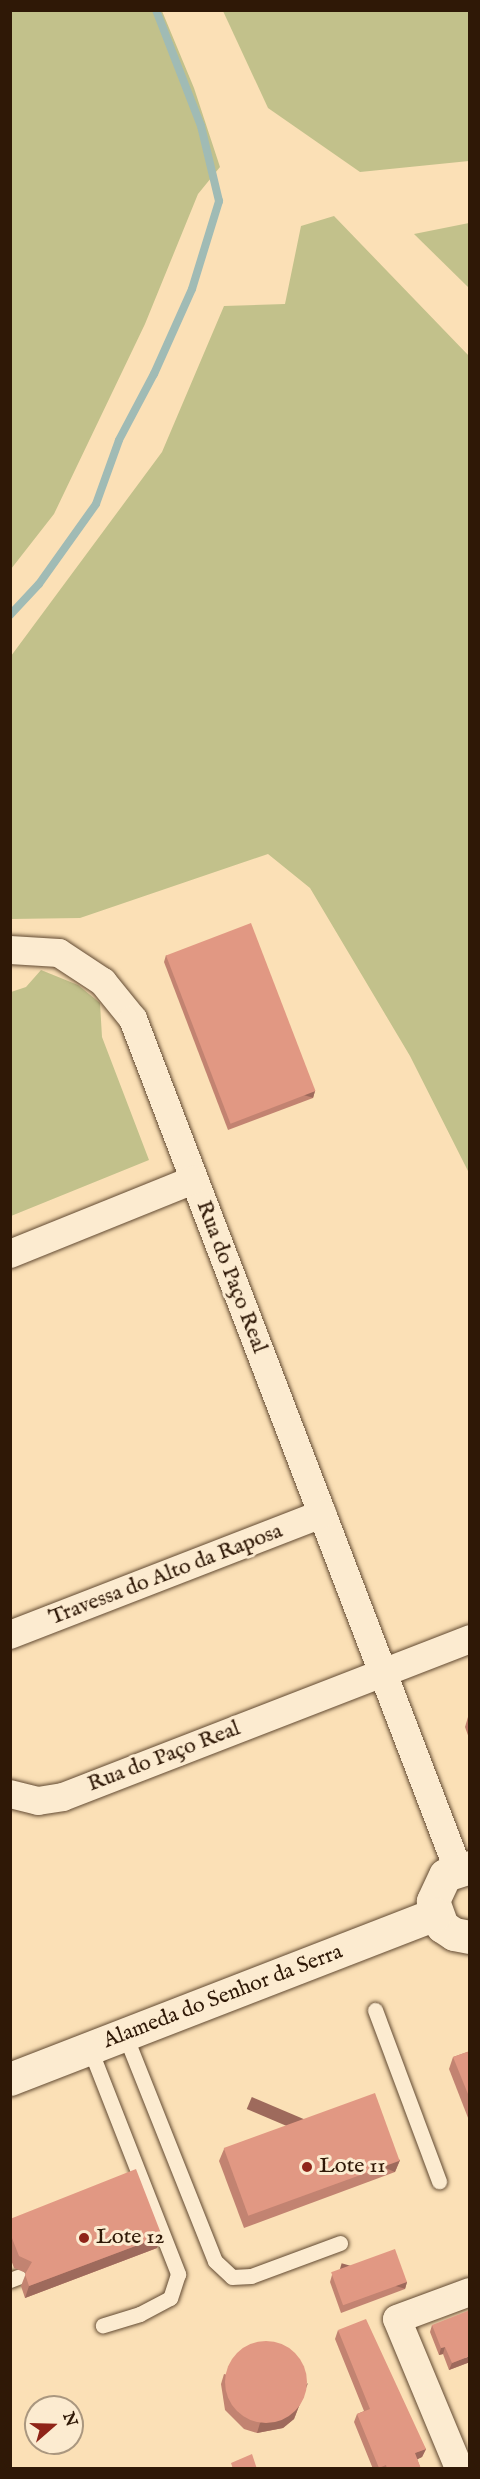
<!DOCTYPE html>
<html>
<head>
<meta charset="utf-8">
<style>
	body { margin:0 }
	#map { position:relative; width:480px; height:2479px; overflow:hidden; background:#fbe0b6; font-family:"IM FELL English",serif }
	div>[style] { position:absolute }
	.green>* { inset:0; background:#c2c18b }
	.stream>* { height:8px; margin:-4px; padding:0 4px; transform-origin:4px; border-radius:4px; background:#a0bbb5 }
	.roads { filter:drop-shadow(0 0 2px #624a32) drop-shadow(0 0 2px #624a32) }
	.service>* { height:15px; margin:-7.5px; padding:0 7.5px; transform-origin:7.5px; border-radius:7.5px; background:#fcebd0 }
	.minor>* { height:28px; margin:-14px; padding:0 14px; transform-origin:14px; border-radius:14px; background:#fcebd0 }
	.tertiary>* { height:33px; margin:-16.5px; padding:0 16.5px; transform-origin:16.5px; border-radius:16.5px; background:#fcebd0 }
	.wall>* { inset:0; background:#c28371 }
	.shaded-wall>* { inset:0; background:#9e6a5c; transform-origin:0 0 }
	.building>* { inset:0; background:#e19883; transform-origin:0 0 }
	.round { border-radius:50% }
	.dots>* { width:16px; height:16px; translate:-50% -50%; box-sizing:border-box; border:3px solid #fcebd0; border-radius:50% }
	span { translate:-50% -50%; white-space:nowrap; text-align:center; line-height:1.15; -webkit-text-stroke:6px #fcebd0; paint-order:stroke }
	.street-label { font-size:22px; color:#2f1806 }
	.poi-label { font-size:22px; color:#2f1806 }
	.left { translate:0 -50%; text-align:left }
	.frame { position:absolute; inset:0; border:12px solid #2f1806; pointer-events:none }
	.north { position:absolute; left:24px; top:2395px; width:60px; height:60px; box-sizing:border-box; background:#fcebd0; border:2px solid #aa977f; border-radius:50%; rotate:70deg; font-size:16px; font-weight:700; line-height:24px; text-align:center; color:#2f1806 }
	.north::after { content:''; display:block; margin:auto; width:21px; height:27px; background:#8f2418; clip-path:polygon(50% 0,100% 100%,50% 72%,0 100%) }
</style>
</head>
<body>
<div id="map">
	<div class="green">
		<div style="clip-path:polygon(11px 10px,162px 11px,194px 88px,220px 167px,198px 194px,145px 324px,54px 514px,11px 569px)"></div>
		<div style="clip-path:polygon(223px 11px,469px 11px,469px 161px,360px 172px,268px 108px)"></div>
		<div style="clip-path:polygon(334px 216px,469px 356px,469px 1173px,410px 1056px,310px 888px,268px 854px,80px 918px,11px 919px,11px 656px,162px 452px,224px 306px,285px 304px,301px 226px)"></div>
		<div style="clip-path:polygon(469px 223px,470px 223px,469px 288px,414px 234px)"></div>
		<div style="clip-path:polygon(41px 970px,78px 985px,100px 1003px,102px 1037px,149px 1160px,11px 1216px,11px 992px,26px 987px)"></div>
	</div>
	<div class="stream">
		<div style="left:10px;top:615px;width:42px;rotate:-46.9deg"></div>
		<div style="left:39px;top:584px;width:98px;rotate:-54.5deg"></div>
		<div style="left:96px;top:504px;width:68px;rotate:-70.2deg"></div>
		<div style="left:119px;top:440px;width:75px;rotate:-62.1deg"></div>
		<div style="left:154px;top:374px;width:93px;rotate:-65.9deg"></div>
		<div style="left:192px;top:289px;width:92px;rotate:-72.9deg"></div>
		<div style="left:219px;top:201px;width:77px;rotate:-103.5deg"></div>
		<div style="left:201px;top:126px;width:124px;rotate:-111.2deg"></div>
	</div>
	<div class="roads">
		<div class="service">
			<div style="left:375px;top:2010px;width:183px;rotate:69.5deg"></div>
			<div style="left:125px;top:2035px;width:243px;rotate:68.3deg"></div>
			<div style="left:215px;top:2261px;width:23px;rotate:43deg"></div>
			<div style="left:232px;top:2277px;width:19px;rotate:-3deg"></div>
			<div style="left:251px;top:2276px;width:95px;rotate:-20.3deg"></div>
			<div style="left:90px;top:2049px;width:242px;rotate:68.6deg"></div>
			<div style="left:178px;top:2274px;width:25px;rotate:108deg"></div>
			<div style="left:170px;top:2298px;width:34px;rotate:152deg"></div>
			<div style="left:140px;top:2314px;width:39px;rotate:163deg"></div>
			<div style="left:10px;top:2280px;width:9px;rotate:-21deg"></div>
		</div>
		<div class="minor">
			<div style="left:10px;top:950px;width:49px;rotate:3.5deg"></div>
			<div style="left:59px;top:953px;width:53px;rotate:33.4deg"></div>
			<div style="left:103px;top:982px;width:48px;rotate:51deg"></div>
			<div style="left:133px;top:1019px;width:910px;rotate:69.08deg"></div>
			<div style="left:10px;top:1254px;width:197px;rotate:-22deg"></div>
			<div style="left:10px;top:1635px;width:335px;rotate:-21.2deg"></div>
			<div style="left:10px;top:1794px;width:29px;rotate:14deg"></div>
			<div style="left:38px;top:1801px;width:25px;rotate:-9deg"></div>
			<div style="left:63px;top:1797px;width:437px;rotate:-21.2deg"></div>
			<div style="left:459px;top:2468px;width:161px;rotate:-112.6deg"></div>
			<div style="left:397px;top:2319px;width:78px;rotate:-20.3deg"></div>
		</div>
		<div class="tertiary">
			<div style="left:470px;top:1867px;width:26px;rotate:162deg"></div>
			<div style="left:445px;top:1875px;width:29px;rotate:115deg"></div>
			<div style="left:433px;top:1901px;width:27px;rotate:70deg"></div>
			<div style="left:442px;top:1926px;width:14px;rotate:34deg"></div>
			<div style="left:454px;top:1934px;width:16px;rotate:11deg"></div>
			<div style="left:10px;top:2079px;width:456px;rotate:-21.2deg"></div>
		</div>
	</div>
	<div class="wall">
		<div style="clip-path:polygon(166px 955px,315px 1091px,313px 1098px,228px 1130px,164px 962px)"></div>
		<div style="clip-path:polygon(468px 1717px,470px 1717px,470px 1741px,465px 1727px)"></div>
		<div style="clip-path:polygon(470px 2051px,470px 2123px,449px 2069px,453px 2057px)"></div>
		<div style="clip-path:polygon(224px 2149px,400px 2160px,395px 2172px,244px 2228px,219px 2161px)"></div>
		<div style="clip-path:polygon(10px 2219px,157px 2248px,25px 2298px,21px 2286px,26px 2273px,14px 2268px,10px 2257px)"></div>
		<div style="clip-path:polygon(332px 2275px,407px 2282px,405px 2289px,341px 2313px,330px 2282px)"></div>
		<div style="clip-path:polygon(432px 2325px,470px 2362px,449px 2370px,443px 2354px,439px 2355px,430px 2332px)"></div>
		<div style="clip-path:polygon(338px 2330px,426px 2449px,422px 2457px,417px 2459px,421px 2469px,373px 2469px,354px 2422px,357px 2414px,364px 2411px,335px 2339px)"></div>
		<div style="clip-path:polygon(224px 2374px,304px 2393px,294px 2419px,283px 2428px,257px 2433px,244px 2429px,225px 2410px,221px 2384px)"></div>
	</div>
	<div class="shaded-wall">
		<div style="left:315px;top:1091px;width:7px;height:91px;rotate:106deg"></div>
		<div style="left:400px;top:2160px;width:13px;height:161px;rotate:113deg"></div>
		<div style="clip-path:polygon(162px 2236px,157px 2248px,25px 2298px,29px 2286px)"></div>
		<div style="left:407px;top:2282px;width:7px;height:68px;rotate:106deg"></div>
		<div style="clip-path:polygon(445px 2347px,443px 2354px,439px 2355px,441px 2348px)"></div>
		<div style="clip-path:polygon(470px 2356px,470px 2362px,449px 2370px,452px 2363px)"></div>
		<div style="clip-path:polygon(308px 2383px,294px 2419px,283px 2428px,257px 2433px,260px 2423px)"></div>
		<div style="clip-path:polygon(426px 2449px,422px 2457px,412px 2462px,415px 2453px)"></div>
	</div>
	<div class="building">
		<div style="left:251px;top:923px;width:180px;height:91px;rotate:69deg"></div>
		<div style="clip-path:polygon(470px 2051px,470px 2099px,453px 2057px)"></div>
		<div style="left:375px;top:2093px;width:72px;height:161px;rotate:70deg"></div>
		<div style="clip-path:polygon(136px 2169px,162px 2236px,29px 2286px,25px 2274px,32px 2262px,19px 2256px,10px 2233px,10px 2219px)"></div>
		<div style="left:395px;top:2249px;width:35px;height:68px;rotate:70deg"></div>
		<div style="clip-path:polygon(470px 2310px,470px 2356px,452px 2363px,445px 2347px,441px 2348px,432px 2325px)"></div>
		<div style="clip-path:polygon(366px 2319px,426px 2449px,415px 2453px,421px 2469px,387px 2469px,386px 2465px,379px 2468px,357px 2414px,370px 2409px,338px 2330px)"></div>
		<div class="round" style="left:225px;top:2341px;width:82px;height:82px"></div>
		<div style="clip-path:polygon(252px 2454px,257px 2469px,233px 2469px,231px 2463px)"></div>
	</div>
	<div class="dots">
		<div style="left:307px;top:2167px;background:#8f2418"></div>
		<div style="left:84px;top:2238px;background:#8f2418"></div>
	</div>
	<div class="street-label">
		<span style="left:231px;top:1277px;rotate:69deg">Rua do Paço Real</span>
		<span style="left:166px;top:1575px;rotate:-21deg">Travessa do Alto da Raposa</span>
		<span style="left:164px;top:1757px;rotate:-21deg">Rua do Paço Real</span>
		<span style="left:223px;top:1997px;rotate:-21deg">Alameda do Senhor da Serra</span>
	</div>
	<div class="poi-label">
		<span class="left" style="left:319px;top:2167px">Lote 11</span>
		<span class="left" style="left:96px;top:2238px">Lote 12</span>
	</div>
	<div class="frame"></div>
	<div class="north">N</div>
</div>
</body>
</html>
